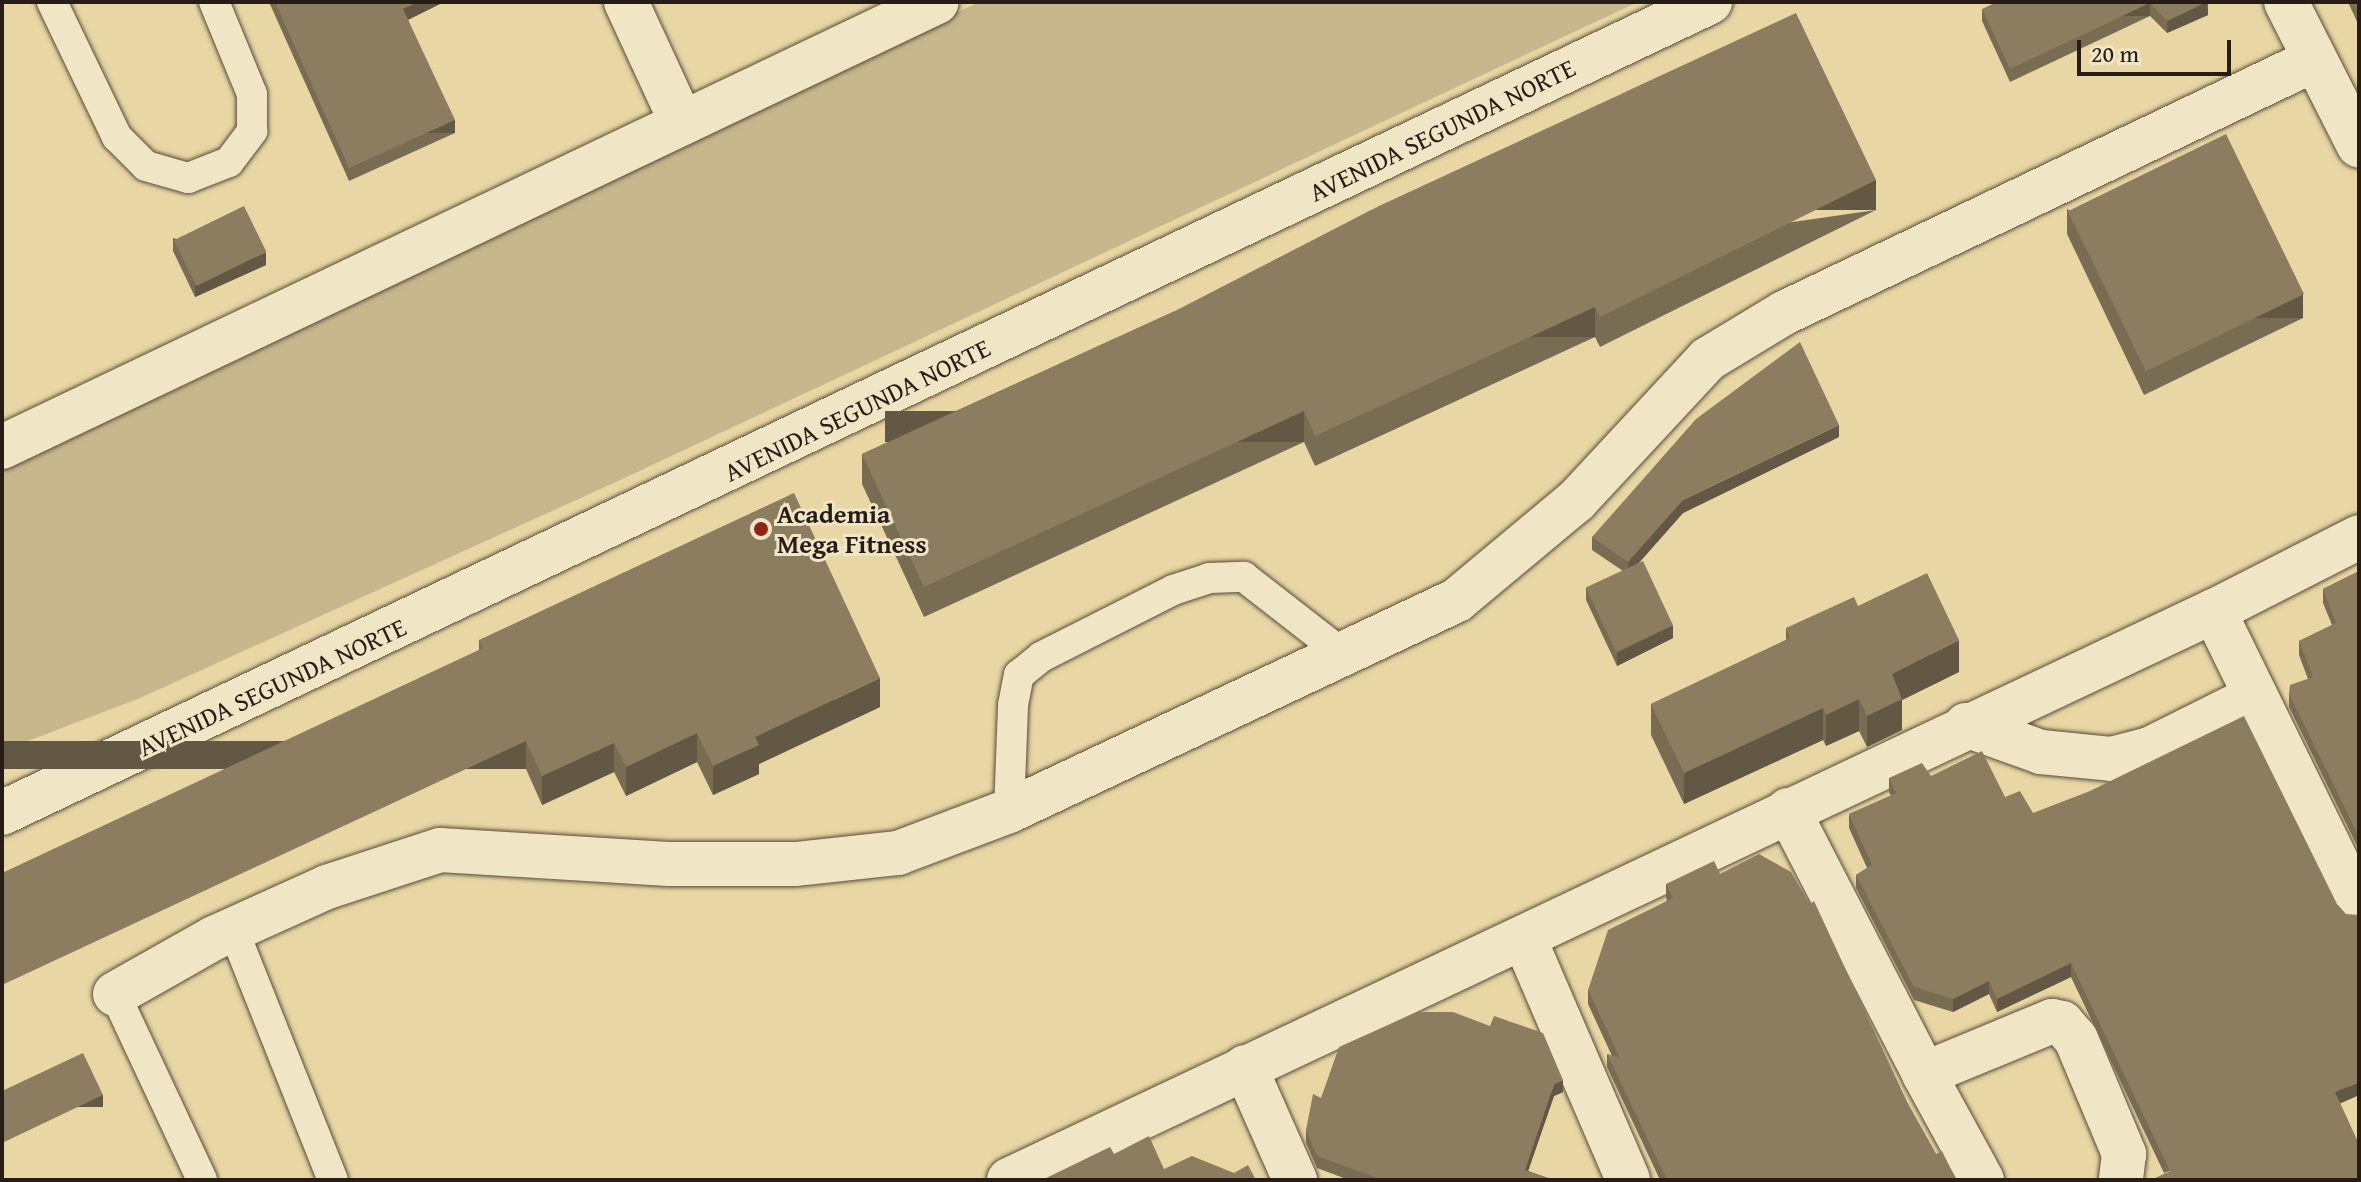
<!DOCTYPE html>
<html>
<head>
<meta charset="utf-8">
<style>
	body { margin:0 }
	#map { position:relative; width:2361px; height:1182px; overflow:hidden; background:#e8d7a4; font-family:"Gentium Book Plus",serif }
	div>[style] { position:absolute }
	.green>* { inset:0; background:#c7b78c }
	.roads { filter:drop-shadow(0 0 2px #584b3a) drop-shadow(0 0 2px #584b3a) }
	.lane>* { height:30px; margin:-15px; padding:0 15px; transform-origin:15px; border-radius:15px; background:#f0e5c4 }
	.street>* { height:44px; margin:-22px; padding:0 22px; transform-origin:22px; border-radius:22px; background:#f0e5c4 }
	.secondary>* { height:44px; margin:-22px; padding:0 22px; transform-origin:22px; border-radius:22px; background:#f0e5c4 }
	.wall>* { inset:0; background:#786c53 }
	.shaded-wall>* { inset:0; background:#625843; transform-origin:0 0 }
	.building>* { inset:0; background:#8c7d60; transform-origin:0 0 }
	.dots>* { width:22px; height:22px; translate:-50% -50%; box-sizing:border-box; border:4px solid #f0e5c4; border-radius:50% }
	span { translate:-50% -50%; white-space:nowrap; text-align:center; line-height:1.15; -webkit-text-stroke:6px #f0e5c4; paint-order:stroke }
	.street-label { font-size:26px; color:#281c17 }
	.poi-label { font-size:26px; color:#281c17; font-weight:700 }
	.left { translate:0 -50%; text-align:left }
	.frame { position:absolute; inset:0; border:4px solid #281c17; pointer-events:none }
	.scale { position:absolute; left:2077px; top:40px; width:154px; height:36px; box-sizing:border-box; border:4px solid #281c17; border-top:0; padding-left:10px; font-size:24px; line-height:28px; white-space:nowrap; color:#281c17; -webkit-text-stroke:6px #f0e5c4; paint-order:stroke }
</style>
</head>
<body>
<div id="map">
	<div class="green">
		<div style="clip-path:polygon(979px 2px,1638px 2px,616px 482px,140px 698px,2px 751px,2px 469px)"></div>
	</div>
	<div class="roads">
		<div class="lane">
			<div style="left:52px;top:2px;width:150px;rotate:64.3deg"></div>
			<div style="left:117px;top:137px;width:41px;rotate:45deg"></div>
			<div style="left:146px;top:166px;width:44px;rotate:15.9deg"></div>
			<div style="left:188px;top:178px;width:44px;rotate:-21.3deg"></div>
			<div style="left:229px;top:162px;width:39px;rotate:-53deg"></div>
			<div style="left:252px;top:131px;width:37px;rotate:-90deg"></div>
			<div style="left:252px;top:94px;width:100px;rotate:-112.4deg"></div>
			<div style="left:1009px;top:811px;width:106px;rotate:-87.8deg"></div>
			<div style="left:1013px;top:705px;width:31px;rotate:-79deg"></div>
			<div style="left:1019px;top:675px;width:28px;rotate:-39deg"></div>
			<div style="left:1041px;top:657px;width:148px;rotate:-26.9deg"></div>
			<div style="left:1173px;top:590px;width:38px;rotate:-18deg"></div>
			<div style="left:1209px;top:578px;width:35px;rotate:-2deg"></div>
			<div style="left:1244px;top:577px;width:125px;rotate:37.9deg"></div>
			<div style="left:233px;top:929px;width:270px;rotate:68.3deg"></div>
			<div style="left:115px;top:994px;width:205px;rotate:64.9deg"></div>
		</div>
		<div class="street">
			<div style="left:626px;top:2px;width:133px;rotate:65.2deg"></div>
			<div style="left:2214px;top:611px;width:330px;rotate:63.9deg"></div>
			<div style="left:1966px;top:725px;width:80px;rotate:19.8deg"></div>
			<div style="left:2041px;top:752px;width:70px;rotate:5.7deg"></div>
			<div style="left:2111px;top:759px;width:40px;rotate:-14.4deg"></div>
			<div style="left:2150px;top:749px;width:116px;rotate:-26.6deg"></div>
			<div style="left:1788px;top:810px;width:297px;rotate:62.7deg"></div>
			<div style="left:1524px;top:938px;width:263px;rotate:66.7deg"></div>
			<div style="left:115px;top:994px;width:114px;rotate:-29.5deg"></div>
			<div style="left:214px;top:938px;width:124px;rotate:-24.3deg"></div>
			<div style="left:327px;top:887px;width:119px;rotate:-18.1deg"></div>
			<div style="left:440px;top:850px;width:229px;rotate:3.5deg"></div>
			<div style="left:669px;top:864px;width:127px"></div>
			<div style="left:796px;top:864px;width:103px;rotate:-6.2deg"></div>
			<div style="left:898px;top:853px;width:119px;rotate:-20.7deg"></div>
			<div style="left:1009px;top:811px;width:495px;rotate:-25.2deg"></div>
			<div style="left:1457px;top:600px;width:155px;rotate:-39.8deg"></div>
			<div style="left:1576px;top:501px;width:194px;rotate:-47.1deg"></div>
			<div style="left:1708px;top:359px;width:89px;rotate:-31.2deg"></div>
			<div style="left:1784px;top:313px;width:587px;rotate:-25.52deg"></div>
			<div style="left:1245px;top:1067px;width:124px;rotate:66.1deg"></div>
			<div style="left:1009px;top:1180px;width:1333px;rotate:-25.28deg"></div>
			<div style="left:2214px;top:611px;width:163px;rotate:-27deg"></div>
			<div style="left:1982px;top:1180px;width:121px;rotate:-118.7deg"></div>
			<div style="left:1924px;top:1074px;width:139px;rotate:-22.5deg"></div>
			<div style="left:2052px;top:1021px;width:10px;rotate:11deg"></div>
			<div style="left:2062px;top:1023px;width:21px;rotate:49deg"></div>
			<div style="left:2076px;top:1039px;width:125px;rotate:67.3deg"></div>
			<div style="left:2124px;top:1154px;width:26px;rotate:97deg"></div>
		</div>
		<div class="secondary">
			<div style="left:2286px;top:2px;width:161px;rotate:63.1deg"></div>
			<div style="left:2px;top:447px;width:1035px;rotate:-25.45deg"></div>
			<div style="left:2px;top:813px;width:1891px;rotate:-25.4deg"></div>
		</div>
	</div>
	<div class="wall">
		<div style="clip-path:polygon(269px 2px,444px 2px,408px 20px,455px 133px,349px 181px)"></div>
		<div style="clip-path:polygon(2208px 2px,2208px 15px,2167px 33px,2150px 16px,2010px 82px,1982px 21px,1982px 9px)"></div>
		<div style="clip-path:polygon(2348px 2px,2359px 2px,2359px 26px)"></div>
		<div style="clip-path:polygon(2067px 209px,2303px 318px,2144px 395px,2067px 234px)"></div>
		<div style="clip-path:polygon(1876px 210px,1600px 347px,1595px 337px,1315px 466px,1304px 442px,924px 617px,862px 484px,862px 454px,1175px 311px)"></div>
		<div style="clip-path:polygon(173px 238px,266px 265px,195px 297px,173px 251px)"></div>
		<div style="clip-path:polygon(1839px 437px,1683px 513px,1638px 564px,1673px 638px,1617px 666px,1586px 600px,1586px 588px,1623px 571px,1592px 550px,1592px 537px)"></div>
		<div style="clip-path:polygon(2359px 571px,2359px 850px,2289px 707px,2289px 694px,2308px 679px,2299px 655px,2299px 641px,2332px 625px,2323px 603px,2323px 589px)"></div>
		<div style="clip-path:polygon(1858px 606px,1959px 672px,1902px 700px,1902px 730px,1867px 747px,1859px 731px,1826px 746px,1823px 740px,1684px 804px,1651px 735px,1651px 704px,1786px 640px,1786px 628px)"></div>
		<div style="clip-path:polygon(479px 640px,880px 707px,759px 764px,759px 774px,713px 795px,697px 762px,626px 796px,614px 772px,542px 805px,526px 769px,479px 650px)"></div>
		<div style="clip-path:polygon(1931px 776px,2005px 797px,2033px 813px,2359px 1095px,2164px 1173px,2071px 977px,1997px 1012px,1989px 994px,1953px 1012px,1914px 1000px,1856px 888px,1856px 875px,1867px 868px,1849px 828px,1849px 814px,1891px 796px,1889px 792px,1889px 778px)"></div>
		<div style="clip-path:polygon(1720px 874px,1908px 1104px,1936px 1154px,1956px 1180px,1660px 1180px,1607px 1067px,1607px 1054px,1612px 1056px,1588px 1004px,1588px 990px,1667px 900px,1666px 898px,1666px 884px)"></div>
		<div style="clip-path:polygon(1563px 1092px,1554px 1096px,1528px 1171px,1554px 1180px,1349px 1180px,1317px 1168px,1306px 1143px,1306px 1130px,1321px 1098px)"></div>
	</div>
	<div class="shaded-wall">
		<div style="clip-path:polygon(418px 2px,444px 2px,403px 22px,403px 9px)"></div>
		<div style="clip-path:polygon(2207px 2px,2208px 15px,2167px 33px,2167px 21px)"></div>
		<div style="left:2150px;top:3px;width:13px;height:155px;rotate:90deg"></div>
		<div style="left:455px;top:120px;width:13px;height:116px;rotate:90deg"></div>
		<div style="left:1876px;top:180px;width:30px;height:308px;rotate:90deg"></div>
		<div style="clip-path:polygon(266px 252px,266px 265px,195px 297px,195px 285px)"></div>
		<div style="left:2303px;top:294px;width:24px;height:177px;rotate:90deg"></div>
		<div style="left:1595px;top:307px;width:30px;height:308px;rotate:90deg"></div>
		<div style="left:1304px;top:411px;width:31px;height:419px;rotate:90deg"></div>
		<div style="clip-path:polygon(1839px 425px,1839px 437px,1683px 513px,1628px 575px,1628px 562px,1683px 500px)"></div>
		<div style="clip-path:polygon(1673px 625px,1673px 638px,1617px 666px,1617px 653px)"></div>
		<div style="clip-path:polygon(1959px 640px,1959px 672px,1902px 700px,1902px 730px,1867px 747px,1867px 716px,1892px 674px)"></div>
		<div style="clip-path:polygon(880px 678px,880px 707px,759px 764px,759px 774px,713px 795px,713px 766px,755px 737px)"></div>
		<div style="clip-path:polygon(1859px 699px,1859px 731px,1826px 746px,1826px 715px)"></div>
		<div style="clip-path:polygon(1823px 708px,1823px 740px,1684px 804px,1684px 773px)"></div>
		<div style="clip-path:polygon(697px 733px,697px 762px,626px 796px,626px 767px)"></div>
		<div style="left:526px;top:741px;width:28px;height:578px;rotate:90deg"></div>
		<div style="clip-path:polygon(614px 743px,614px 772px,542px 805px,542px 776px)"></div>
		<div style="clip-path:polygon(2071px 963px,2071px 977px,1997px 1012px,1997px 999px)"></div>
		<div style="clip-path:polygon(1989px 981px,1989px 994px,1953px 1012px,1953px 999px)"></div>
		<div style="clip-path:polygon(1563px 1080px,1563px 1092px,1554px 1096px,1525px 1180px,1525px 1170px,1554px 1084px)"></div>
		<div style="clip-path:polygon(2359px 1082px,2359px 1095px,2335px 1106px,2335px 1092px)"></div>
		<div style="left:103px;top:1095px;width:12px;height:112px;rotate:90deg"></div>
	</div>
	<div class="building">
		<div style="clip-path:polygon(275px 2px,418px 2px,403px 9px,455px 120px,349px 168px)"></div>
		<div style="clip-path:polygon(1997px 2px,2207px 2px,2167px 21px,2150px 3px,2010px 69px,1982px 9px)"></div>
		<div style="clip-path:polygon(2354px 2px,2359px 2px,2359px 13px)"></div>
		<div style="clip-path:polygon(1796px 13px,1876px 180px,1600px 317px,1595px 307px,1315px 436px,1304px 411px,924px 587px,862px 454px,1175px 311px,1379px 206px)"></div>
		<div style="left:2226px;top:134px;width:178px;height:176px;rotate:64deg"></div>
		<div style="left:244px;top:206px;width:51px;height:78px;rotate:64deg"></div>
		<div style="clip-path:polygon(1800px 342px,1839px 425px,1683px 500px,1628px 562px,1592px 537px,1696px 419px)"></div>
		<div style="clip-path:polygon(794px 493px,880px 678px,755px 737px,759px 745px,713px 766px,697px 733px,626px 767px,614px 743px,542px 776px,526px 741px,2px 985px,2px 873px,483px 648px,479px 640px)"></div>
		<div style="left:1643px;top:561px;width:71px;height:63px;rotate:65deg"></div>
		<div style="clip-path:polygon(2359px 571px,2359px 837px,2289px 694px,2290px 685px,2313px 677px,2299px 641px,2336px 623px,2323px 589px)"></div>
		<div style="clip-path:polygon(1927px 573px,1959px 640px,1892px 674px,1902px 699px,1867px 716px,1859px 699px,1826px 715px,1823px 708px,1684px 773px,1651px 704px,1790px 638px,1786px 628px,1854px 597px,1858px 606px)"></div>
		<div style="clip-path:polygon(2244px 716px,2337px 904px,2346px 914px,2359px 915px,2359px 1082px,2335px 1092px,2359px 1144px,2359px 1180px,2151px 1180px,2170px 1171px,2071px 963px,1997px 999px,1989px 981px,1953px 999px,1914px 987px,1856px 875px,1872px 865px,1849px 814px,1896px 793px,1889px 778px,1922px 763px,1931px 776px,1982px 751px,2005px 797px,2020px 791px,2033px 813px,2090px 791px)"></div>
		<div style="clip-path:polygon(1759px 854px,1791px 872px,1810px 904px,1814px 901px,1908px 1104px,1936px 1154px,1942px 1151px,1956px 1180px,1667px 1180px,1607px 1054px,1620px 1058px,1588px 990px,1608px 930px,1673px 898px,1666px 884px,1714px 861px,1720px 874px)"></div>
		<div style="clip-path:polygon(1417px 1012px,1453px 1012px,1490px 1026px,1494px 1016px,1543px 1033px,1563px 1080px,1554px 1084px,1525px 1170px,1554px 1180px,1383px 1180px,1317px 1156px,1306px 1130px,1313px 1094px,1321px 1098px,1339px 1047px)"></div>
		<div style="clip-path:polygon(83px 1053px,103px 1095px,2px 1143px,2px 1091px)"></div>
		<div style="clip-path:polygon(1149px 1136px,1164px 1169px,1192px 1156px,1234px 1173px,1248px 1165px,1256px 1180px,1042px 1180px,1110px 1147px,1114px 1154px)"></div>
	</div>
	<div class="dots">
		<div style="left:761px;top:529px;background:#8f2418"></div>
	</div>
	<div class="street-label">
		<span style="left:1442px;top:130px;rotate:-26deg">AVENIDA SEGUNDA NORTE</span>
		<span style="left:857px;top:410px;rotate:-26deg">AVENIDA SEGUNDA NORTE</span>
		<span style="left:272px;top:687px;rotate:-25deg">AVENIDA SEGUNDA NORTE</span>
	</div>
	<div class="poi-label">
		<span class="left" style="left:777px;top:529px">Academia<br>Mega Fitness</span>
	</div>
	<div class="frame"></div>
	<div class="scale">20 m</div>
</div>
</body>
</html>
